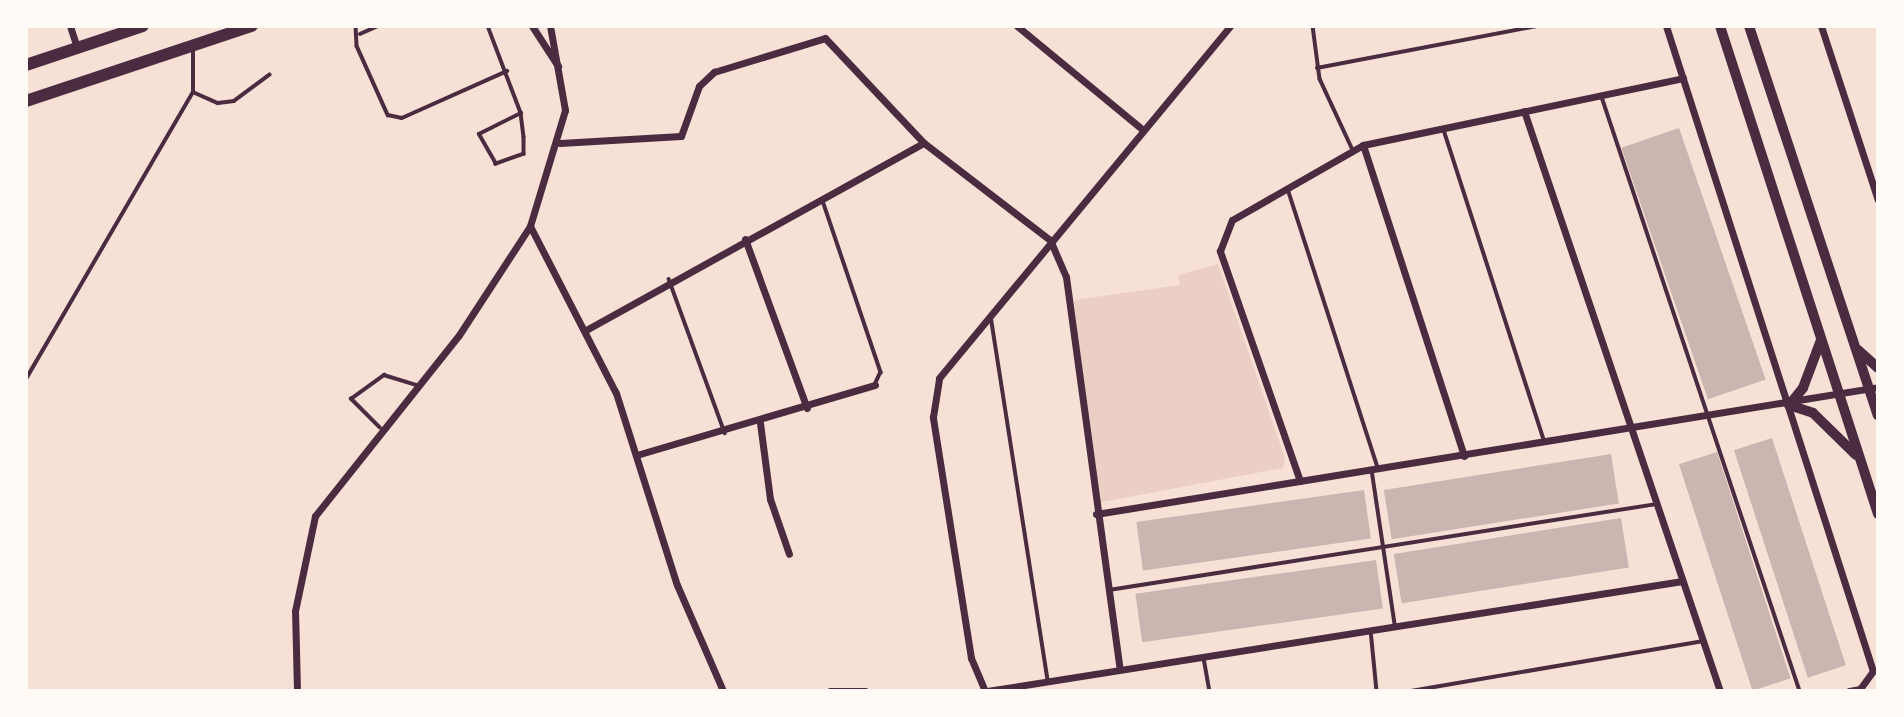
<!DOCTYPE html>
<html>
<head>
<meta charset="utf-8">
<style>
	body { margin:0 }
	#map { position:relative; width:1904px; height:717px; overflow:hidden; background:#f7e1d7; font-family:Montserrat,sans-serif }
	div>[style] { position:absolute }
	.green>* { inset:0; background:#ebcfc5 }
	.building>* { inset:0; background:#ccb4b1; transform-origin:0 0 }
	.service>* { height:3.5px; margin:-1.75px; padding:0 1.75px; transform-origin:1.75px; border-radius:1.75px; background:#4a2c40 }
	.minor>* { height:7px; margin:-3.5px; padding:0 3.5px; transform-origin:3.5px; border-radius:3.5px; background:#4a2c40 }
	.secondary>* { height:10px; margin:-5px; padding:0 5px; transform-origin:5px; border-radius:5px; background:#4a2c40 }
	.trunk>* { height:12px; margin:-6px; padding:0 6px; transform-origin:6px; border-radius:6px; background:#4a2c40 }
	span { translate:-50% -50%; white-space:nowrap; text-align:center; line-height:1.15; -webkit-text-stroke:7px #fffaf5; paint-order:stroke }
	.frame { position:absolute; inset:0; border:28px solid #fffaf5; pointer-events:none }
</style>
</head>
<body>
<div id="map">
	<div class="green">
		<div style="clip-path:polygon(1218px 264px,1285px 458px,1283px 468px,1097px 503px,1074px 300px,1180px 285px,1178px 275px)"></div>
	</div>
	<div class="building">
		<div style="left:1679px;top:128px;width:266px;height:61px;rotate:71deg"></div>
		<div style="left:1772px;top:438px;width:239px;height:40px;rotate:72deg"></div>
		<div style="left:1717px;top:452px;width:238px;height:40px;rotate:72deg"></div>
		<div style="left:1611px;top:454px;width:50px;height:230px;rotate:81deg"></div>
		<div style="left:1364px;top:490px;width:49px;height:230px;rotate:82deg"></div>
		<div style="left:1621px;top:518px;width:50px;height:230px;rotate:81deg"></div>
		<div style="left:1376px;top:560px;width:49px;height:243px;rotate:82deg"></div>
	</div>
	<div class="service">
		<div style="left:356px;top:26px;width:20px;rotate:87deg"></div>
		<div style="left:357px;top:46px;width:76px;rotate:65.8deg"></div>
		<div style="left:388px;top:115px;width:14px;rotate:12deg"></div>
		<div style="left:402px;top:118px;width:115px;rotate:-24.1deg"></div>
		<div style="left:488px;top:26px;width:93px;rotate:69.2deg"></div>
		<div style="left:521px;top:113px;width:24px;rotate:83deg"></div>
		<div style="left:524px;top:137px;width:17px;rotate:90deg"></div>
		<div style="left:524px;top:154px;width:30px;rotate:160deg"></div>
		<div style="left:496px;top:164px;width:34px;rotate:-120deg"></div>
		<div style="left:479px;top:134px;width:47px;rotate:-26.6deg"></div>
		<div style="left:1313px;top:26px;width:53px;rotate:82.5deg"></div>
		<div style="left:1320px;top:79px;width:76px;rotate:65.1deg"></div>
		<div style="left:360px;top:34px;width:20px;rotate:-24deg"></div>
		<div style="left:1317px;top:68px;width:225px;rotate:-10.8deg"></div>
		<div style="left:193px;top:92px;width:27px;rotate:24deg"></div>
		<div style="left:218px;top:103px;width:16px;rotate:-7deg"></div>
		<div style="left:234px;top:101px;width:44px;rotate:-36.6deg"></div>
		<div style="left:1602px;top:97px;width:626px;rotate:71.57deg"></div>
		<div style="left:1444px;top:130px;width:328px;rotate:72.1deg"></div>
		<div style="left:1288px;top:189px;width:293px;rotate:72.1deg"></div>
		<div style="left:823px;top:201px;width:181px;rotate:71.3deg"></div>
		<div style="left:881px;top:372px;width:14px;rotate:115deg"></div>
		<div style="left:669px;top:279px;width:164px;rotate:70deg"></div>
		<div style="left:991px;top:316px;width:368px;rotate:81.1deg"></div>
		<div style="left:26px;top:379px;width:332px;rotate:-59.8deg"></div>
		<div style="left:193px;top:92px;width:44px;rotate:-90deg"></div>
		<div style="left:380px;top:428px;width:41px;rotate:-135deg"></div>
		<div style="left:351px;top:399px;width:41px;rotate:-36deg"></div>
		<div style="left:384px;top:375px;width:34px;rotate:17deg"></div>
		<div style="left:1372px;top:470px;width:156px;rotate:81.5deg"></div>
		<div style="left:1109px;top:590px;width:555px;rotate:-8.92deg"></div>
		<div style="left:1371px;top:630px;width:61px;rotate:84.4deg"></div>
		<div style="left:1204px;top:658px;width:34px;rotate:80deg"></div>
		<div style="left:1411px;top:691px;width:295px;rotate:-9.7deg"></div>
	</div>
	<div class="minor">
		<div style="left:70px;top:26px;width:22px;rotate:72deg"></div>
		<div style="left:532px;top:26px;width:48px;rotate:57deg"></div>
		<div style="left:1017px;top:26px;width:163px;rotate:39.5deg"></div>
		<div style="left:1666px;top:26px;width:677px;rotate:72.21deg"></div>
		<div style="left:1873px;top:671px;width:22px;rotate:126deg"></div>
		<div style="left:1860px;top:689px;width:11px;rotate:170deg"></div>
		<div style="left:1821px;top:26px;width:183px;rotate:71.9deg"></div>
		<div style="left:1524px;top:111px;width:612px;rotate:71.33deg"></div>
		<div style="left:560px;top:143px;width:121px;rotate:-3.3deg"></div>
		<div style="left:681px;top:136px;width:53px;rotate:-70.2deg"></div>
		<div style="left:699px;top:86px;width:21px;rotate:-43deg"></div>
		<div style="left:714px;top:72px;width:116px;rotate:-17deg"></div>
		<div style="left:825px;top:38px;width:144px;rotate:46.7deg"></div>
		<div style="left:924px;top:143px;width:159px;rotate:37.6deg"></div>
		<div style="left:1050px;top:240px;width:40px;rotate:66.6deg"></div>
		<div style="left:1066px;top:277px;width:396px;rotate:82.2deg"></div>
		<div style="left:1363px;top:145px;width:327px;rotate:72deg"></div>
		<div style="left:530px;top:226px;width:188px;rotate:62.8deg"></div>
		<div style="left:616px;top:393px;width:201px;rotate:72.4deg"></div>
		<div style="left:677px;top:585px;width:116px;rotate:66.5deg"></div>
		<div style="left:745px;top:239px;width:180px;rotate:69.9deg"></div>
		<div style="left:586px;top:330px;width:386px;rotate:-29deg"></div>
		<div style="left:760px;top:423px;width:77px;rotate:82.5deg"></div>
		<div style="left:770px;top:499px;width:58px;rotate:70.9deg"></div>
		<div style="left:640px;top:454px;width:245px;rotate:-16.4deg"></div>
		<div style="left:1300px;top:481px;width:244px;rotate:-109.2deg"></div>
		<div style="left:1220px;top:251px;width:33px;rotate:-69deg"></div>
		<div style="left:1232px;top:220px;width:151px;rotate:-29.8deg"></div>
		<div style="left:1363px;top:145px;width:327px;rotate:-11.8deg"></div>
		<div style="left:1096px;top:514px;width:792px;rotate:-9.22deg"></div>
		<div style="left:297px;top:691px;width:80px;rotate:-91.4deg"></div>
		<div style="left:295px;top:611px;width:97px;rotate:-78.1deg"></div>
		<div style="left:315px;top:516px;width:231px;rotate:-51.5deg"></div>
		<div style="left:459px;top:335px;width:130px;rotate:-56.9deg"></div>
		<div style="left:530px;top:226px;width:121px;rotate:-73.2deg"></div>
		<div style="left:565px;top:110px;width:85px;rotate:-100.1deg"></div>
		<div style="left:830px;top:691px;width:35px"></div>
		<div style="left:985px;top:691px;width:36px;rotate:-113deg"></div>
		<div style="left:971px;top:658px;width:244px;rotate:-99deg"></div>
		<div style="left:933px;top:417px;width:39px;rotate:-81deg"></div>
		<div style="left:939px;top:378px;width:457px;rotate:-50.4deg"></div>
		<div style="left:987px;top:691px;width:704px;rotate:-8.99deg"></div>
	</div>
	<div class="secondary">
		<div style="left:1720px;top:26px;width:513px;rotate:72.06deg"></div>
		<div style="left:1749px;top:26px;width:410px;rotate:71.7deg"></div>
		<div style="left:1821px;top:340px;width:51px;rotate:110.6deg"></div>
		<div style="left:1803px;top:388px;width:22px;rotate:129deg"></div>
		<div style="left:1789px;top:405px;width:25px;rotate:18deg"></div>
		<div style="left:1813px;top:413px;width:60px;rotate:44.3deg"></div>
		<div style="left:1858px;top:350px;width:27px;rotate:42deg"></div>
	</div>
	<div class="trunk">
		<div style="left:26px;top:65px;width:123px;rotate:-18.4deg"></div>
		<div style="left:26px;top:101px;width:238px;rotate:-18.4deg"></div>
	</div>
	<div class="frame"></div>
</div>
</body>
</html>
